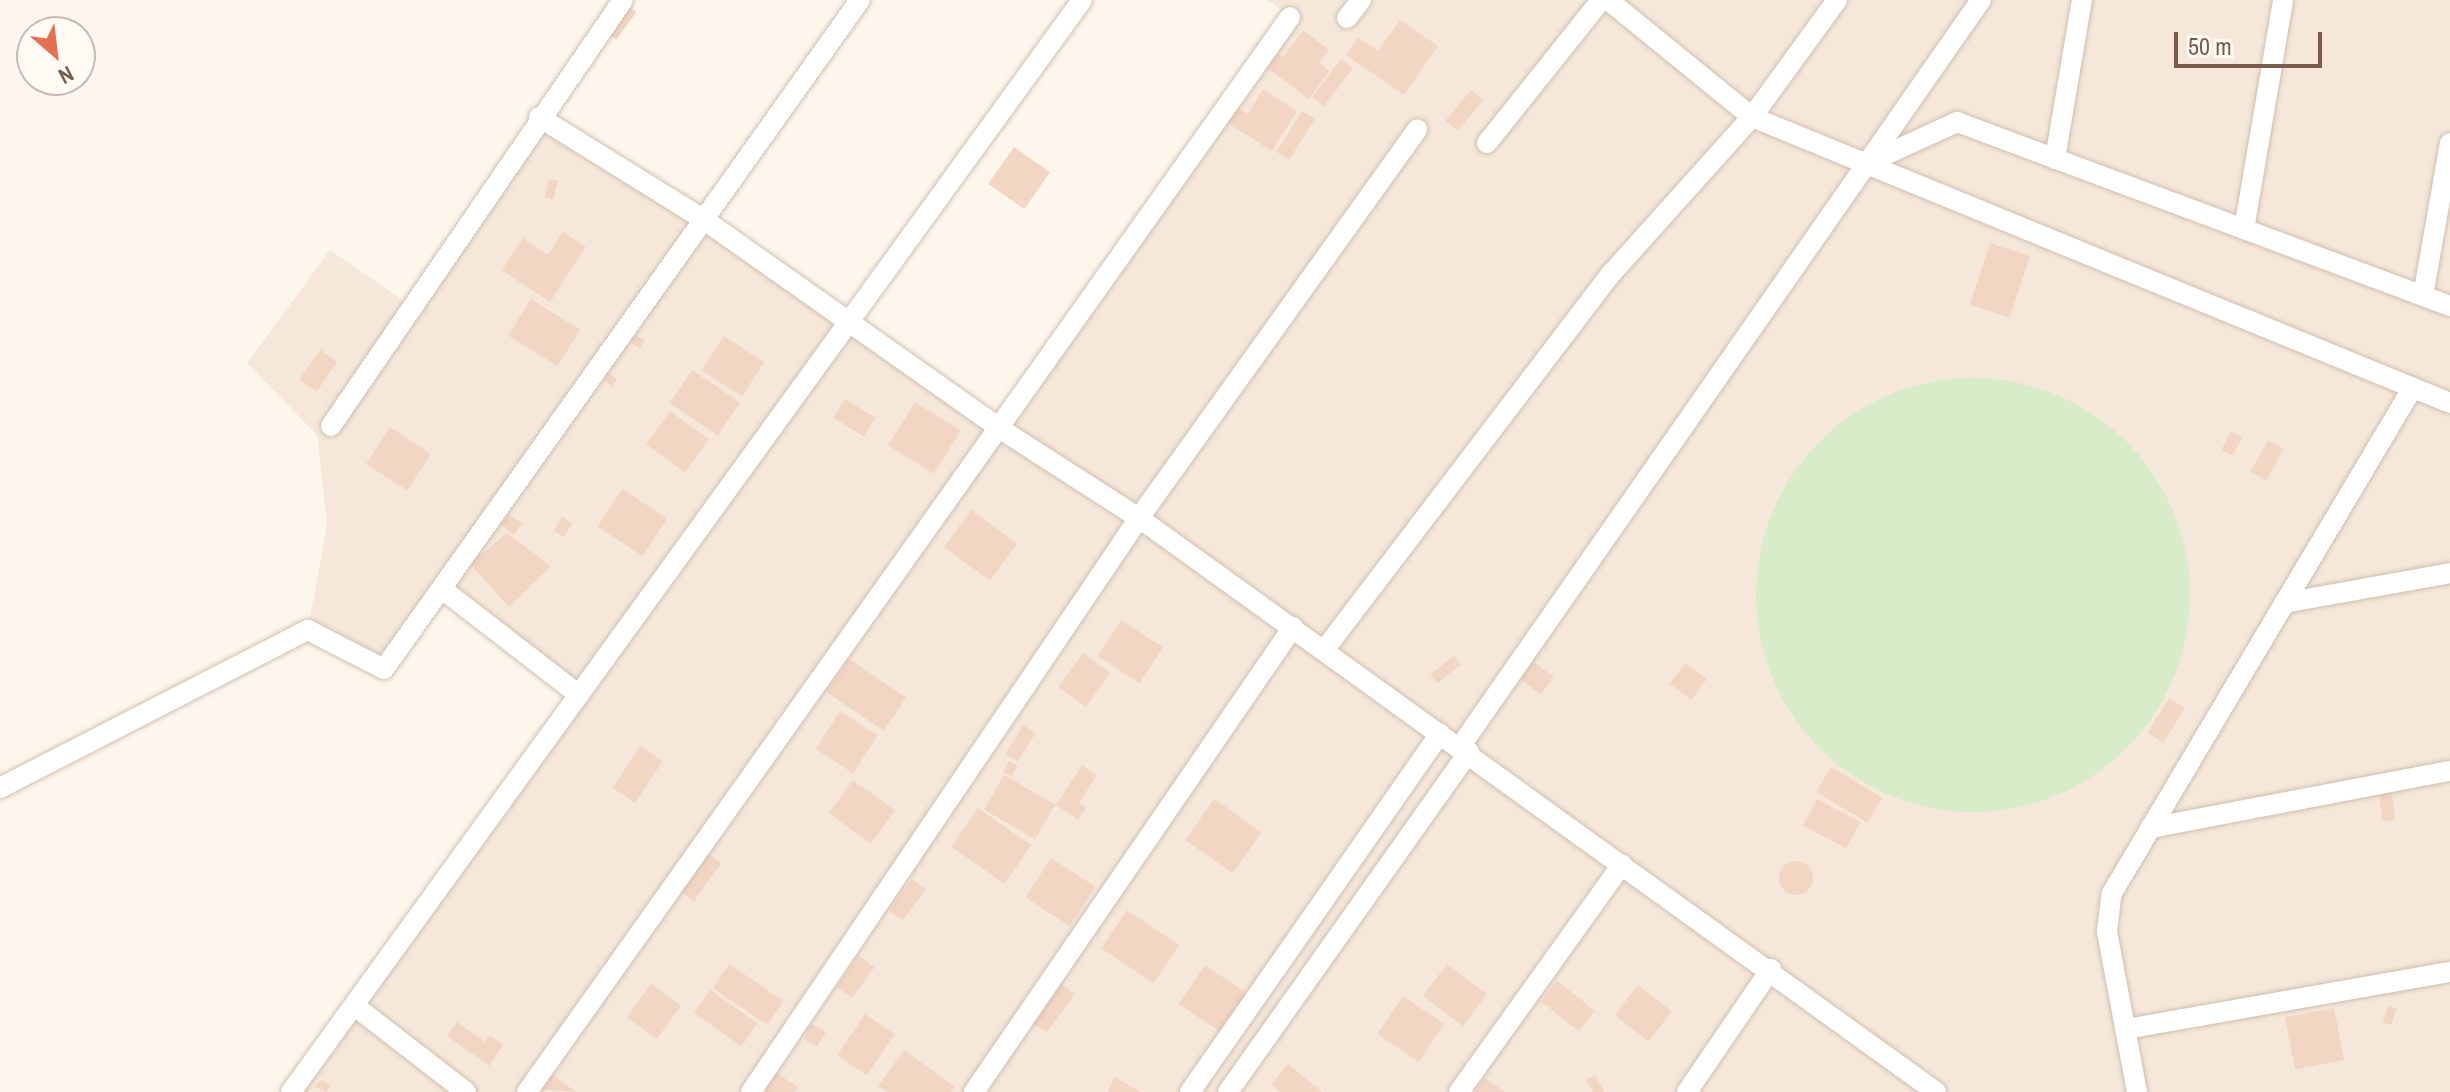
<!DOCTYPE html>
<html>
<head>
<meta charset="utf-8">
<style>
	body { margin:0 }
	#map { position:relative; width:2450px; height:1092px; overflow:hidden; background:#fdf6ec; font-family:"Archivo Narrow",sans-serif }
	div>[style] { position:absolute }
	.residential>* { inset:0; background:#f5e8da }
	.green>* { inset:0; background:#d8ecc9 }
	.round { border-radius:50% }
	.building>* { inset:0; background:#f3d5c3; transform-origin:0 0 }
	.roads { filter:drop-shadow(0 0 2px #d1beb0) drop-shadow(0 0 2px #d1beb0) }
	.minor>* { height:20px; margin:-10px; padding:0 10px; transform-origin:10px; border-radius:10px; background:#fff }
	span { translate:-50% -50%; white-space:nowrap; text-align:center; line-height:1.15; -webkit-text-stroke:6px #fffaf3; paint-order:stroke }
	.north { position:absolute; left:16px; top:16px; width:80px; height:80px; box-sizing:border-box; background:#fffaf3; border:2px solid #cabbb1; border-radius:50%; rotate:152deg; font-size:22px; font-weight:700; line-height:32px; text-align:center; color:#7a5c4d }
	.north::after { content:''; display:block; margin:auto; width:28px; height:36px; background:#e76f51; clip-path:polygon(50% 0,100% 100%,50% 72%,0 100%) }
	.scale { position:absolute; left:2174px; top:32px; width:148px; height:36px; box-sizing:border-box; border:4px solid #7a5c4d; border-top:0; padding-left:10px; font-size:24px; line-height:28px; white-space:nowrap; color:#7a5c4d; -webkit-text-stroke:6px #fffaf3; paint-order:stroke }
</style>
</head>
<body>
<div id="map">
	<div class="residential">
		<div style="clip-path:polygon(1267px 0,2450px 0,2450px 1092px,291px 1092px,579px 695px,442px 589px,384px 669px,308px 630px,327px 524px,317px 435px,247px 363px,330px 250px,414px 308px,539px 117px,996px 426px,1290px 16px)"></div>
	</div>
	<div class="green">
		<div class="round" style="left:1756px;top:378px;width:434px;height:434px"></div>
	</div>
	<div class="building">
		<div style="left:625px;top:4px;width:14px;height:34px;rotate:36deg"></div>
		<div style="clip-path:polygon(1400px 20px,1438px 46px,1404px 95px,1346px 55px,1358px 37px,1378px 51px)"></div>
		<div style="clip-path:polygon(1303px 30px,1329px 50px,1319px 63px,1330px 71px,1309px 99px,1261px 64px,1272px 49px,1283px 57px)"></div>
		<div style="left:1341px;top:59px;width:15px;height:48px;rotate:37deg"></div>
		<div style="clip-path:polygon(1263px 89px,1297px 111px,1272px 151px,1223px 120px,1233px 104px,1248px 114px)"></div>
		<div style="left:1471px;top:90px;width:16px;height:40px;rotate:40deg"></div>
		<div style="left:1302px;top:111px;width:15px;height:48px;rotate:32deg"></div>
		<div style="left:1014px;top:147px;width:44px;height:45px;rotate:35deg"></div>
		<div style="left:549px;top:179px;width:9px;height:19px;rotate:13deg"></div>
		<div style="clip-path:polygon(563px 232px,586px 247px,550px 302px,502px 270px,523px 238px,548px 255px)"></div>
		<div style="left:1990px;top:243px;width:42px;height:65px;rotate:18deg"></div>
		<div style="left:531px;top:299px;width:58px;height:43px;rotate:32deg"></div>
		<div style="left:630px;top:331px;width:18px;height:9px;rotate:34deg"></div>
		<div style="left:724px;top:336px;width:48px;height:41px;rotate:33deg"></div>
		<div style="left:320px;top:350px;width:21px;height:36px;rotate:35deg"></div>
		<div style="left:602px;top:369px;width:18px;height:8px;rotate:34deg"></div>
		<div style="left:692px;top:370px;width:58px;height:40px;rotate:34deg"></div>
		<div style="left:845px;top:399px;width:36px;height:22px;rotate:32deg"></div>
		<div style="left:915px;top:402px;width:54px;height:51px;rotate:32deg"></div>
		<div style="left:670px;top:411px;width:48px;height:41px;rotate:36deg"></div>
		<div style="left:390px;top:427px;width:49px;height:44px;rotate:33deg"></div>
		<div style="left:2231px;top:431px;width:13px;height:21px;rotate:27deg"></div>
		<div style="left:2268px;top:440px;width:18px;height:36px;rotate:29deg"></div>
		<div style="left:622px;top:489px;width:54px;height:45px;rotate:33deg"></div>
		<div style="left:971px;top:510px;width:57px;height:46px;rotate:36deg"></div>
		<div style="left:509px;top:514px;width:16px;height:14px;rotate:35deg"></div>
		<div style="left:562px;top:517px;width:12px;height:16px;rotate:31deg"></div>
		<div style="clip-path:polygon(507px 533px,551px 566px,509px 607px,470px 564px)"></div>
		<div style="left:1121px;top:620px;width:50px;height:43px;rotate:33deg"></div>
		<div style="left:1083px;top:653px;width:34px;height:42px;rotate:36deg"></div>
		<div style="left:1454px;top:656px;width:11px;height:30px;rotate:52deg"></div>
		<div style="left:849px;top:659px;width:69px;height:40px;rotate:34deg"></div>
		<div style="left:1534px;top:662px;width:25px;height:22px;rotate:37deg"></div>
		<div style="left:1685px;top:663px;width:27px;height:26px;rotate:36deg"></div>
		<div style="left:2169px;top:698px;width:19px;height:41px;rotate:32deg"></div>
		<div style="left:840px;top:711px;width:45px;height:45px;rotate:33deg"></div>
		<div style="left:1023px;top:725px;width:15px;height:34px;rotate:32deg"></div>
		<div style="left:640px;top:746px;width:27px;height:50px;rotate:33deg"></div>
		<div style="left:1009px;top:761px;width:10px;height:12px;rotate:29deg"></div>
		<div style="clip-path:polygon(1082px 765px,1097px 775px,1079px 803px,1086px 808px,1078px 820px,1056px 805px)"></div>
		<div style="left:1831px;top:767px;width:60px;height:29px;rotate:31deg"></div>
		<div style="left:1004px;top:775px;width:59px;height:40px;rotate:30deg"></div>
		<div style="left:853px;top:780px;width:52px;height:41px;rotate:36deg"></div>
		<div style="left:2391px;top:786px;width:34px;height:13px;rotate:83deg"></div>
		<div style="left:1214px;top:799px;width:58px;height:50px;rotate:35deg"></div>
		<div style="left:1817px;top:799px;width:49px;height:30px;rotate:28deg"></div>
		<div style="left:978px;top:808px;width:65px;height:47px;rotate:35deg"></div>
		<div style="left:706px;top:852px;width:19px;height:47px;rotate:36deg"></div>
		<div style="left:1051px;top:858px;width:53px;height:47px;rotate:33deg"></div>
		<div class="round" style="left:1779px;top:861px;width:34px;height:34px"></div>
		<div style="left:912px;top:879px;width:17px;height:39px;rotate:36deg"></div>
		<div style="left:1127px;top:910px;width:63px;height:46px;rotate:34deg"></div>
		<div style="left:859px;top:956px;width:19px;height:38px;rotate:36deg"></div>
		<div style="left:729px;top:964px;width:66px;height:29px;rotate:34deg"></div>
		<div style="left:1447px;top:964px;width:50px;height:40px;rotate:37deg"></div>
		<div style="left:1205px;top:965px;width:50px;height:47px;rotate:34deg"></div>
		<div style="left:1557px;top:981px;width:48px;height:26px;rotate:38deg"></div>
		<div style="left:651px;top:984px;width:37px;height:41px;rotate:36deg"></div>
		<div style="left:1061px;top:984px;width:17px;height:48px;rotate:36deg"></div>
		<div style="left:1638px;top:985px;width:43px;height:38px;rotate:38deg"></div>
		<div style="left:710px;top:990px;width:58px;height:28px;rotate:35deg"></div>
		<div style="left:1403px;top:996px;width:50px;height:46px;rotate:34deg"></div>
		<div style="left:2388px;top:1006px;width:9px;height:17px;rotate:18deg"></div>
		<div style="left:2334px;top:1008px;width:53px;height:50px;rotate:79deg"></div>
		<div style="left:865px;top:1014px;width:36px;height:50px;rotate:34deg"></div>
		<div style="clip-path:polygon(457px 1022px,485px 1042px,490px 1035px,503px 1045px,489px 1066px,447px 1036px)"></div>
		<div style="left:812px;top:1024px;width:16px;height:17px;rotate:30deg"></div>
		<div style="clip-path:polygon(904px 1050px,955px 1087px,951px 1092px,887px 1092px,878px 1086px)"></div>
		<div style="clip-path:polygon(1288px 1064px,1322px 1092px,1280px 1092px,1271px 1085px)"></div>
		<div style="clip-path:polygon(550px 1073px,576px 1092px,539px 1089px)"></div>
		<div style="clip-path:polygon(776px 1073px,798px 1087px,794px 1092px,763px 1092px)"></div>
		<div style="clip-path:polygon(1595px 1075px,1605px 1092px,1593px 1092px,1586px 1080px)"></div>
		<div style="clip-path:polygon(1115px 1077px,1140px 1092px,1107px 1092px)"></div>
		<div style="clip-path:polygon(1485px 1078px,1505px 1092px,1475px 1092px)"></div>
		<div style="clip-path:polygon(322px 1079px,331px 1087px,326px 1092px,315px 1087px)"></div>
	</div>
	<div class="roads">
		<div class="minor">
			<div style="left:1608px;top:0;width:186px;rotate:39.1deg"></div>
			<div style="left:1752px;top:117px;width:754px;rotate:22.28deg"></div>
			<div style="left:1347px;top:18px;width:23px;rotate:-52deg"></div>
			<div style="left:539px;top:117px;width:193px;rotate:31.9deg"></div>
			<div style="left:703px;top:219px;width:359px;rotate:35.2deg"></div>
			<div style="left:996px;top:426px;width:170px;rotate:32.8deg"></div>
			<div style="left:1139px;top:518px;width:982px;rotate:35.76deg"></div>
			<div style="left:1487px;top:143px;width:183px;rotate:-51.4deg"></div>
			<div style="left:2055px;top:159px;width:161px;rotate:-80.4deg"></div>
			<div style="left:1872px;top:161px;width:94px;rotate:-24.6deg"></div>
			<div style="left:1957px;top:122px;width:526px;rotate:20.47deg"></div>
			<div style="left:2244px;top:229px;width:232px;rotate:-80.3deg"></div>
			<div style="left:2423px;top:296px;width:155px;rotate:-80deg"></div>
			<div style="left:331px;top:426px;width:516px;rotate:-55.57deg"></div>
			<div style="left:442px;top:589px;width:173px;rotate:37.7deg"></div>
			<div style="left:2284px;top:603px;width:169px;rotate:-10.2deg"></div>
			<div style="left:1325px;top:649px;width:472px;rotate:-52.7deg"></div>
			<div style="left:1611px;top:274px;width:211px;rotate:-48.1deg"></div>
			<div style="left:1752px;top:117px;width:145px;rotate:-54deg"></div>
			<div style="left:1460px;top:747px;width:911px;rotate:-55.11deg"></div>
			<div style="left:0;top:788px;width:346px;rotate:-27.2deg"></div>
			<div style="left:308px;top:630px;width:85px;rotate:27.2deg"></div>
			<div style="left:384px;top:669px;width:821px;rotate:-54.57deg"></div>
			<div style="left:2150px;top:828px;width:305px;rotate:-10.8deg"></div>
			<div style="left:356px;top:1007px;width:139px;rotate:37.7deg"></div>
			<div style="left:2126px;top:1029px;width:329px;rotate:-10deg"></div>
			<div style="left:291px;top:1092px;width:1348px;rotate:-54.08deg"></div>
			<div style="left:527px;top:1092px;width:1318px;rotate:-54.63deg"></div>
			<div style="left:751px;top:1092px;width:693px;rotate:-55.94deg"></div>
			<div style="left:1139px;top:518px;width:478px;rotate:-54.4deg"></div>
			<div style="left:974px;top:1092px;width:564px;rotate:-55.55deg"></div>
			<div style="left:1190px;top:1092px;width:437px;rotate:-55.1deg"></div>
			<div style="left:1228px;top:1092px;width:417px;rotate:-54.7deg"></div>
			<div style="left:1459px;top:1092px;width:280px;rotate:-54.4deg"></div>
			<div style="left:1687px;top:1092px;width:149px;rotate:-55.7deg"></div>
			<div style="left:2137px;top:1092px;width:164px;rotate:-100.6deg"></div>
			<div style="left:2107px;top:931px;width:38px;rotate:-83deg"></div>
			<div style="left:2112px;top:893px;width:587px;rotate:-59.24deg"></div>
		</div>
	</div>
	<div class="north">N</div>
	<div class="scale">50 m</div>
</div>
</body>
</html>
